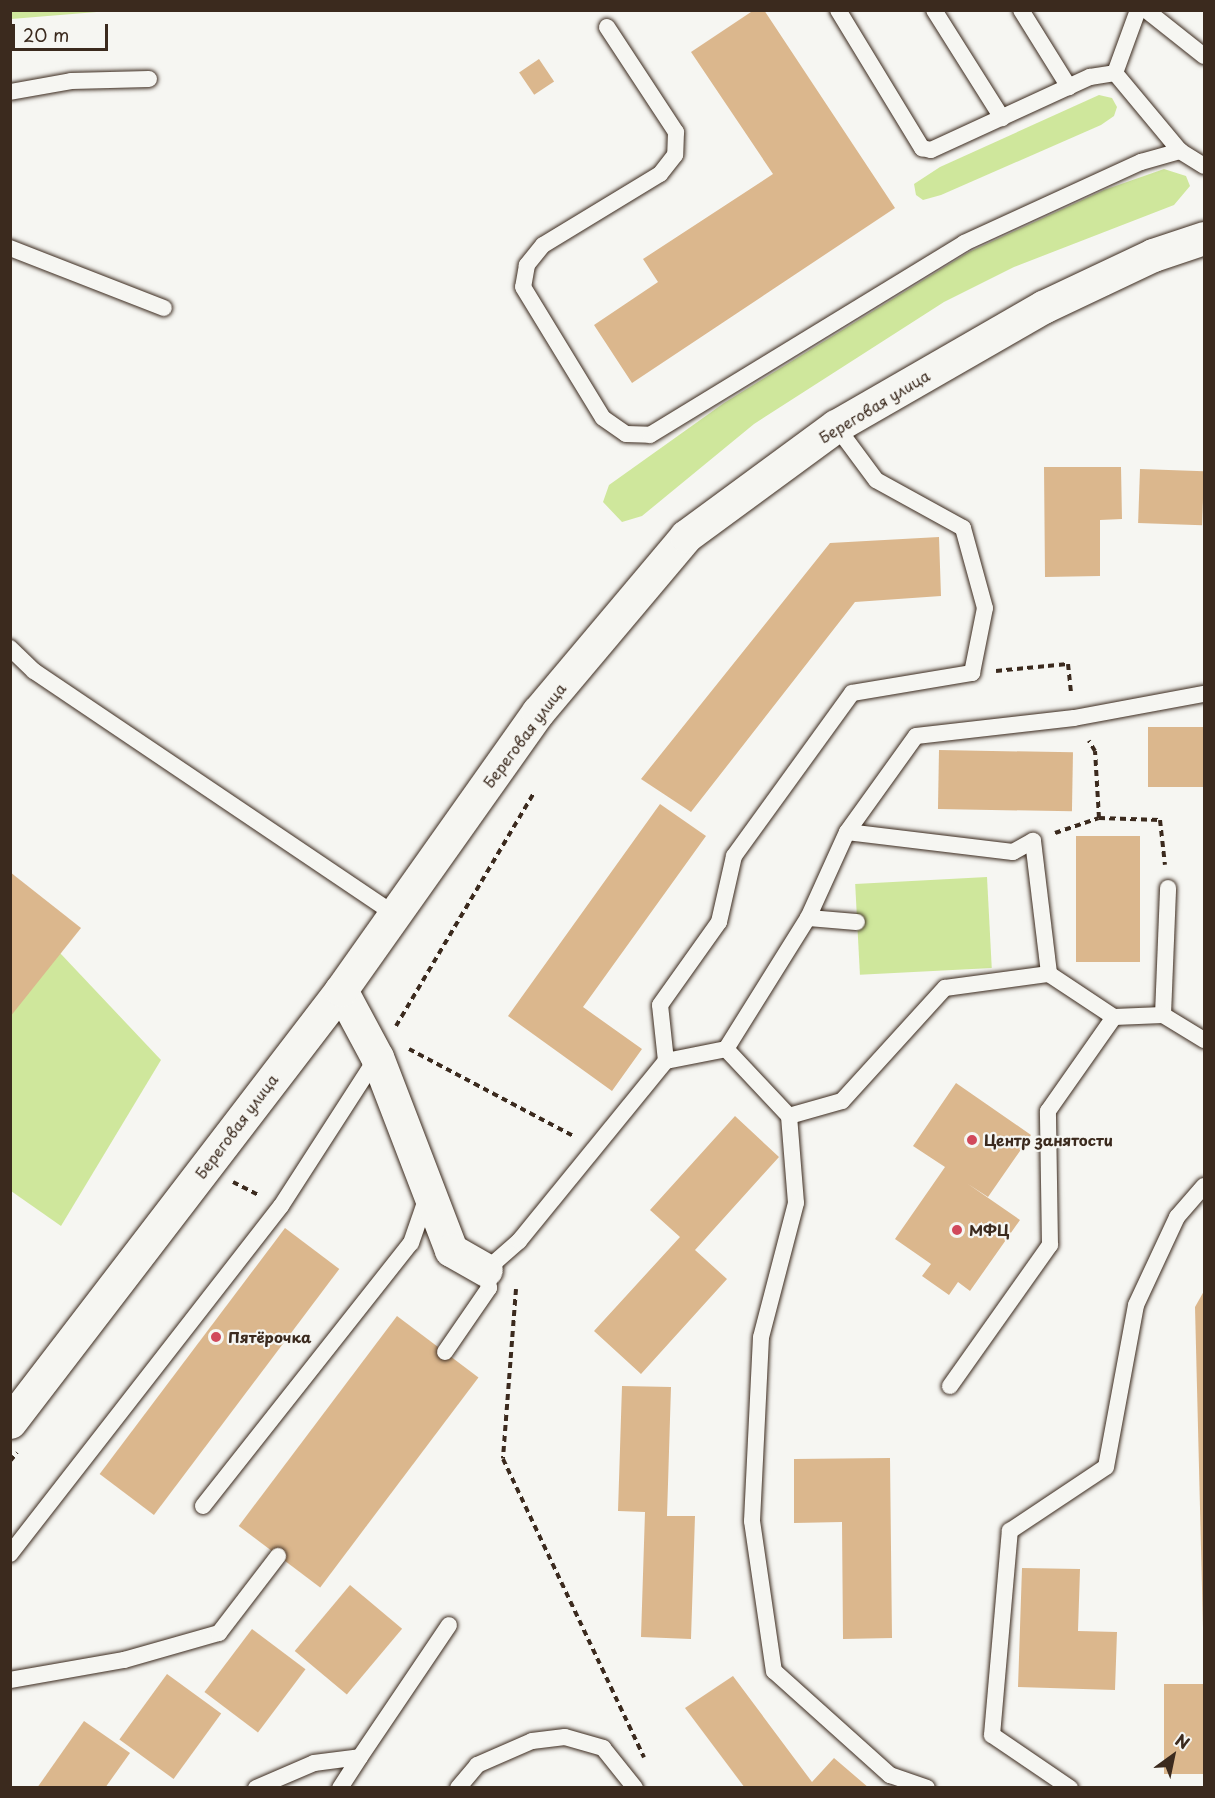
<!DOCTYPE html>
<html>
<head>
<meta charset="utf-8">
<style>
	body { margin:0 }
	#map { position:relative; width:1215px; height:1798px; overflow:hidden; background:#f6f6f2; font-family:"Playpen Sans",sans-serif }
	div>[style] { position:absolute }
	.green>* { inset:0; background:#cfe79c; transform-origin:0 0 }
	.building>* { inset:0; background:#dbb78d; transform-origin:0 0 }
	.path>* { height:4px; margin-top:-2px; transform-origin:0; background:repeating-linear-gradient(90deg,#3b2a1e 0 6px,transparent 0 10.5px) }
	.roads { filter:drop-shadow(0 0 2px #3b2a1e) drop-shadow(0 0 2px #3b2a1e) }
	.service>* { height:16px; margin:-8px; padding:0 8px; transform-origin:8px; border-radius:8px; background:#f6f6f2 }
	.minor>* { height:33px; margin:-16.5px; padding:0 16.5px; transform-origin:16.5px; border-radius:16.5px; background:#f6f6f2 }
	.secondary>* { height:33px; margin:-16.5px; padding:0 16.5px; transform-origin:16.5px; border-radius:16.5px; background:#f6f6f2 }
	.dots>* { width:16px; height:16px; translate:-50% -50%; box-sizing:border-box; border:3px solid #f6f6f2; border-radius:50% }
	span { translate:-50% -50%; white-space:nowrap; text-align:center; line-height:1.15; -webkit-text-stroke:4.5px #f6f6f2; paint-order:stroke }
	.street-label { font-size:15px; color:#3b2a1e }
	.poi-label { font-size:15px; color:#3b2a1e; font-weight:700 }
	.left { translate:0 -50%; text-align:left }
	.frame { position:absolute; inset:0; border:12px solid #3b2a1e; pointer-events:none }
	.north { position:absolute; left:1143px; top:1726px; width:60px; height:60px; -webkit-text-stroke:4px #f6f6f2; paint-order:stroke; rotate:33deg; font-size:16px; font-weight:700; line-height:24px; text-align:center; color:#3b2a1e }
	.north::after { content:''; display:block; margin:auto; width:21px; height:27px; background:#3b2a1e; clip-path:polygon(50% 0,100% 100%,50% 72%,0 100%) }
	.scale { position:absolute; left:12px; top:24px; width:96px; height:27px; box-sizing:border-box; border:3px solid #3b2a1e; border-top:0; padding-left:8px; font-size:18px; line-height:21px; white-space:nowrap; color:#3b2a1e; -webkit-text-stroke:4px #f6f6f2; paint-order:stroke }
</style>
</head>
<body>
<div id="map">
	<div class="green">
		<div style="clip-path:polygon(11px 10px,109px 10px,109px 11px,11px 19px)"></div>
		<div style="clip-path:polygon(1099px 95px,1112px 98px,1117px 107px,1114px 116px,1101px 125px,941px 195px,923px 200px,916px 195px,914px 184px,940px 167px)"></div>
		<div style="clip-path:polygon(1164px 169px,1186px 176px,1190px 186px,1174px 205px,1014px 267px,944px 302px,754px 424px,642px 516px,622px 522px,603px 502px,609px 485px,724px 403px,969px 252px,1104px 190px)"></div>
		<div style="left:987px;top:877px;width:91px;height:132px;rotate:87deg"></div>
		<div style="clip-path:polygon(10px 900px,161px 1060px,61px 1226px,11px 1191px)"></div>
	</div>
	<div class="building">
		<div style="clip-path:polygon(754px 10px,764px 10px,895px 208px,632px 383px,594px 325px,658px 282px,643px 259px,773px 174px,691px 52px)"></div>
		<div style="left:539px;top:59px;width:27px;height:24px;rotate:56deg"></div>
		<div style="clip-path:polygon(1044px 467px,1121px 467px,1122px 519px,1100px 520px,1100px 576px,1045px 577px)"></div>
		<div style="left:1140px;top:469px;width:64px;height:54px;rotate:2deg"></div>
		<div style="clip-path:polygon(939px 537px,941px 596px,855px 602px,691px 812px,641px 779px,830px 543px)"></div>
		<div style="left:1204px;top:727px;width:60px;height:56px;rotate:90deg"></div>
		<div style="left:939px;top:750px;width:134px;height:59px;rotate:1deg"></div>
		<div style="clip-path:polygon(660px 804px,706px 836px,583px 1007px,642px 1049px,612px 1091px,508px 1016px)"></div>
		<div style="left:1076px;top:836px;width:64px;height:126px"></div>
		<div style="clip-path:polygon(10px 872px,81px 928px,10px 1017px)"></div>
		<div style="clip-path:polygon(956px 1083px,1031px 1135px,988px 1197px,968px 1184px,1020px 1220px,970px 1291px,958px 1282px,949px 1295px,922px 1276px,931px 1264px,895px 1239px,945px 1167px,913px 1146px)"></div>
		<div style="clip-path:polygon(735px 1116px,779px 1157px,695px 1250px,727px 1279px,641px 1374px,594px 1331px,680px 1237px,650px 1210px)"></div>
		<div style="left:285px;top:1228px;width:68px;height:308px;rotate:37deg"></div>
		<div style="clip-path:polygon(1204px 1291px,1204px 1628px,1203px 1628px,1195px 1307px)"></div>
		<div style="left:397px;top:1316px;width:102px;height:263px;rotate:37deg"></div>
		<div style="clip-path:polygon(622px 1386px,671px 1387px,667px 1516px,695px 1516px,691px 1639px,641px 1637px,645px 1512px,618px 1511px)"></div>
		<div style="clip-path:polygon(890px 1458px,892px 1638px,843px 1639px,842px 1522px,794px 1523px,794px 1459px)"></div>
		<div style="clip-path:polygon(1022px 1568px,1080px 1569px,1078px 1631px,1117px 1632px,1115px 1690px,1018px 1687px)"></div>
		<div style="left:350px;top:1585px;width:68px;height:86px;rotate:40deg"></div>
		<div style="left:252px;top:1629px;width:67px;height:79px;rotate:37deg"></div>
		<div style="left:167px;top:1674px;width:67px;height:81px;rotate:36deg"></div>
		<div style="clip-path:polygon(733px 1676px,812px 1782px,834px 1758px,869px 1788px,745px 1788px,685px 1708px)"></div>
		<div style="left:1204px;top:1684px;width:90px;height:40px;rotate:90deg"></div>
		<div style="clip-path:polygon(84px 1721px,130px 1753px,105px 1788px,37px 1788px)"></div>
	</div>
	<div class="path">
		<div style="left:996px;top:671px;width:72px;rotate:-5.6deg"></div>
		<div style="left:1068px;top:664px;width:29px;rotate:84deg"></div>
		<div style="left:1099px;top:818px;width:61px;rotate:1.9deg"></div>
		<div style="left:1160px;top:820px;width:45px;rotate:83.7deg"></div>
		<div style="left:1055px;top:833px;width:46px;rotate:-18.8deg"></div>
		<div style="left:1099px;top:818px;width:67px;rotate:-93.4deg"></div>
		<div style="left:1095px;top:751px;width:12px;rotate:-121deg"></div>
		<div style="left:396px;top:1026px;width:269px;rotate:-59.4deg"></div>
		<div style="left:409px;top:1049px;width:186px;rotate:27.9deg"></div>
		<div style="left:233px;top:1182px;width:28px;rotate:27deg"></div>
		<div style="left:516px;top:1289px;width:170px;rotate:94.4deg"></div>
		<div style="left:503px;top:1459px;width:330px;rotate:64.7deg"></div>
		<div style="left:10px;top:1461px;width:11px;rotate:-49deg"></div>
	</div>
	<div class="roads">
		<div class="service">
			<div style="left:838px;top:10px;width:162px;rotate:58.7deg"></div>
			<div style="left:922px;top:148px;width:9px;rotate:13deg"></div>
			<div style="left:931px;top:150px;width:175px;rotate:-24.7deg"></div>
			<div style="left:1090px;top:77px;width:25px;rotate:-9deg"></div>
			<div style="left:1115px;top:73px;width:102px;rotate:50.2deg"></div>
			<div style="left:1180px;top:151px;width:28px;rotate:32deg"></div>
			<div style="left:934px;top:10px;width:128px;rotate:57.8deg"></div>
			<div style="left:1021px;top:10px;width:91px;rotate:58.1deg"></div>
			<div style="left:1146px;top:10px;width:74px;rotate:38.4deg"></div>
			<div style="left:607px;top:27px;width:126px;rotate:56.7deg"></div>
			<div style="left:676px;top:132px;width:23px;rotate:92deg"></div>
			<div style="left:675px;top:155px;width:24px;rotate:128deg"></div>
			<div style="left:660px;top:174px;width:137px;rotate:148.7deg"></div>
			<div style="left:543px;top:245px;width:26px;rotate:129deg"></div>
			<div style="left:527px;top:265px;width:22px;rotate:100deg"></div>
			<div style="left:523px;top:287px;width:153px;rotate:58.6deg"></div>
			<div style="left:603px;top:418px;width:28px;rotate:35deg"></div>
			<div style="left:626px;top:434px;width:24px;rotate:2deg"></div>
			<div style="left:650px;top:435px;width:368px;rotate:-31.4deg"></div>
			<div style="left:964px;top:243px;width:195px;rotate:-24.6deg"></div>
			<div style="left:1141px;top:162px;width:41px;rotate:-15.8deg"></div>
			<div style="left:1115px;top:73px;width:67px;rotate:-69.9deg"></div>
			<div style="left:10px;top:92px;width:62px;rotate:-10.2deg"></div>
			<div style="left:71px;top:81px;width:78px;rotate:-1.5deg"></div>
			<div style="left:10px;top:248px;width:165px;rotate:21.3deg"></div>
			<div style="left:10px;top:648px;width:33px;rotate:44deg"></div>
			<div style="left:34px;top:671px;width:433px;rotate:34deg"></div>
			<div style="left:847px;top:832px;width:167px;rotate:6.9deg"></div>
			<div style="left:1013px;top:852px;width:23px;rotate:-29deg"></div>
			<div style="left:1033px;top:841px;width:134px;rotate:83.1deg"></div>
			<div style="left:808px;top:918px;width:49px;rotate:4.7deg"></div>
			<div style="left:1163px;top:1015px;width:127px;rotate:-87.7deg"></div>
			<div style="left:726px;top:1049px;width:92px;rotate:46.8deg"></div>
			<div style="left:789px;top:1116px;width:55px;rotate:-15.8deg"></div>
			<div style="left:842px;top:1101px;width:153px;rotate:-47.7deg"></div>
			<div style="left:945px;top:988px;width:105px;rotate:-7.7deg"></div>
			<div style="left:1049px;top:974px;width:78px;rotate:33.5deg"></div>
			<div style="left:1114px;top:1017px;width:49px;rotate:-2.3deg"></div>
			<div style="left:1163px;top:1015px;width:48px;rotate:31.4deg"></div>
			<div style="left:666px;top:1061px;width:56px;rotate:-96.1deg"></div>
			<div style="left:660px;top:1005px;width:102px;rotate:-54.6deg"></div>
			<div style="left:719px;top:922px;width:68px;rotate:-77.2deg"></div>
			<div style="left:734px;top:856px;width:201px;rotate:-54.1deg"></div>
			<div style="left:852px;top:693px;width:122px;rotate:-9.5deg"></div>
			<div style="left:972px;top:673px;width:66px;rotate:-78.7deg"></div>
			<div style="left:985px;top:608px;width:83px;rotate:-105.4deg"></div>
			<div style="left:963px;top:528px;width:99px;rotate:-151.1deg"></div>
			<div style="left:876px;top:480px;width:67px;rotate:-126.5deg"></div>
			<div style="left:789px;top:1116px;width:87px;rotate:85.4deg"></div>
			<div style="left:796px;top:1203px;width:138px;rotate:104.6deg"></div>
			<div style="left:761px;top:1337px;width:184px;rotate:92.8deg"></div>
			<div style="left:752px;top:1521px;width:152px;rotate:81.7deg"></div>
			<div style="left:774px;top:1671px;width:156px;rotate:41.9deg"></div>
			<div style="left:890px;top:1775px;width:39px;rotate:19deg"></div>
			<div style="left:445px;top:1352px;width:78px;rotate:-55.5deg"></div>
			<div style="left:489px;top:1288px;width:18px;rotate:-99deg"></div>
			<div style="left:486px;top:1270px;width:44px;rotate:-41.3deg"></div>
			<div style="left:519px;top:1241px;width:232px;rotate:-50.8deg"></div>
			<div style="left:666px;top:1061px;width:61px;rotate:-11.3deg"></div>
			<div style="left:726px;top:1049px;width:155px;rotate:-58deg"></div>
			<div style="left:808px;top:918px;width:94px;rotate:-65.6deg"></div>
			<div style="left:847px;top:832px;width:118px;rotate:-54.3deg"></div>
			<div style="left:916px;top:736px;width:159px;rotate:-6.5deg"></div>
			<div style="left:1074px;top:718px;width:132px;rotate:-10.5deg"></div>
			<div style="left:950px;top:1386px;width:173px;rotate:-54.7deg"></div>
			<div style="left:1050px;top:1245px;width:134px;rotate:-90.9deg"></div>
			<div style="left:1048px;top:1111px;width:115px;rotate:-54.9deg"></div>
			<div style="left:203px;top:1506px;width:335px;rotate:-51.7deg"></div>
			<div style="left:411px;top:1243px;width:52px;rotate:-70.9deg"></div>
			<div style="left:10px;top:1554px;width:441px;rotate:-52.1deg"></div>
			<div style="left:281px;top:1206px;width:177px;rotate:-57.2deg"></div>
			<div style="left:10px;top:1680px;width:116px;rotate:-10deg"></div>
			<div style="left:124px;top:1660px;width:99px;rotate:-15.9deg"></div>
			<div style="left:219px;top:1633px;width:97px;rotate:-52.5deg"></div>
			<div style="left:256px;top:1788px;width:63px;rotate:-23.3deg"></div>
			<div style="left:314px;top:1763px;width:46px;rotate:-7.4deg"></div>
			<div style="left:360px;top:1757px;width:159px;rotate:-56deg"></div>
			<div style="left:340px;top:1788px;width:37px;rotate:-57deg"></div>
			<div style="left:458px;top:1788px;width:30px;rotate:-50deg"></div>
			<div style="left:477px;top:1765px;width:60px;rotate:-23.6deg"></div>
			<div style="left:532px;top:1741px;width:33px;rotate:-7deg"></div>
			<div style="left:565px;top:1737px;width:40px;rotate:16deg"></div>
			<div style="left:603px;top:1748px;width:51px;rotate:51.3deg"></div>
			<div style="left:1070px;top:1788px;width:94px;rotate:-145.8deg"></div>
			<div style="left:992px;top:1735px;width:205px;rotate:-85deg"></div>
			<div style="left:1010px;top:1531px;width:115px;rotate:-33.7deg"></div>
			<div style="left:1106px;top:1467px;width:165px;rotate:-79.5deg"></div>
			<div style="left:1136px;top:1305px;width:97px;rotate:-65deg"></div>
			<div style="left:1177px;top:1217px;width:41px;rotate:-48.9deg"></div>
		</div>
		<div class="minor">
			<div style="left:341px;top:990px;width:76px;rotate:61.8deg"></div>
			<div style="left:377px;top:1057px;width:207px;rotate:69deg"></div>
			<div style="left:451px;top:1250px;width:40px;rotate:29.7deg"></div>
		</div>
		<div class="secondary">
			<div style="left:10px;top:1422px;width:544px;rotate:-52.54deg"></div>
			<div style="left:341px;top:990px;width:341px;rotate:-54.7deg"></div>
			<div style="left:538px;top:712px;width:230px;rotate:-49.9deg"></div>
			<div style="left:686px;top:536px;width:186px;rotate:-36.3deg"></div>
			<div style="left:836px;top:426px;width:239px;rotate:-29.9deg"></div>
			<div style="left:1043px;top:307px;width:122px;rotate:-25.3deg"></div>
			<div style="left:1153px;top:255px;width:54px;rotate:-18.4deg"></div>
		</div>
	</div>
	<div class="dots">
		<div style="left:972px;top:1140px;background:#d1495b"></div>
		<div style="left:957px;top:1230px;background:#d1495b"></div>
		<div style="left:216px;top:1337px;background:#d1495b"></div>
	</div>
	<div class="street-label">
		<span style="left:874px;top:406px;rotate:-31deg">Береговая улица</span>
		<span style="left:524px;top:735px;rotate:-53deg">Береговая улица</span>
		<span style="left:236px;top:1126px;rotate:-53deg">Береговая улица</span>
	</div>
	<div class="poi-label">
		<span class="left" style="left:984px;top:1140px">Центр занятости</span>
		<span class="left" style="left:969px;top:1230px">МФЦ</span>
		<span class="left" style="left:228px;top:1337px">Пятёрочка</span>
	</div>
	<div class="frame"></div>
	<div class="north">N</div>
	<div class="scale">20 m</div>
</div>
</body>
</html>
